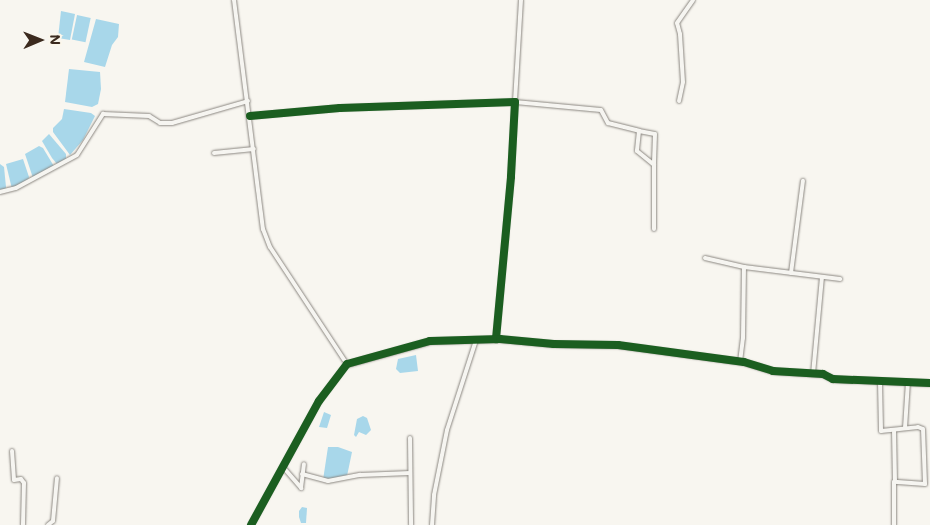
<!DOCTYPE html>
<html>
<head>
<meta charset="utf-8">
<style>
	body { margin:0 }
	#map { position:relative; width:930px; height:525px; overflow:hidden; background:#f8f6f0; font-family:Mali,sans-serif }
	div>[style] { position:absolute }
	.water>* { inset:0; background:#a8d7ea; transform-origin:0 0 }
	.roads { filter:drop-shadow(0 0 1px #8b8781) drop-shadow(0 0 1px #8b8781) }
	.street>* { height:4px; margin:-2px; padding:0 2px; transform-origin:2px; border-radius:2px; background:#f6f5f1 }
	.secondary>* { height:5px; margin:-2.5px; padding:0 2.5px; transform-origin:2.5px; border-radius:2.5px; background:#f6f5f1 }
	.cycleway>* { height:8px; margin:-4px; padding:0 4px; transform-origin:4px; border-radius:4px; background:#1b5e20 }
	span { translate:-50% -50%; white-space:nowrap; text-align:center; line-height:1.15; -webkit-text-stroke:4px #fbf7ec; paint-order:stroke }
	.north { position:absolute; left:15px; top:15px; width:50px; height:50px; -webkit-text-stroke:4px #fbf7ec; paint-order:stroke; rotate:89deg; font-size:14px; font-weight:700; line-height:20px; text-align:center; color:#3b2a1e }
	.north::after { content:''; display:block; margin:auto; width:18px; height:22px; background:#3b2a1e; clip-path:polygon(50% 0,100% 100%,50% 72%,0 100%) }
</style>
</head>
<body>
<div id="map">
	<div class="water">
		<div style="clip-path:polygon(61px 11px,75px 14px,70px 40px,58px 38px)"></div>
		<div style="left:77px;top:15px;width:14px;height:25px;rotate:12deg"></div>
		<div style="clip-path:polygon(96px 19px,119px 24px,118px 37px,112px 45px,105px 67px,84px 62px)"></div>
		<div style="clip-path:polygon(69px 69px,100px 72px,101px 89px,98px 104px,92px 107px,65px 102px)"></div>
		<div style="clip-path:polygon(64px 109px,91px 113px,95px 116px,83px 140px,70px 155px,53px 132px,53px 128px,62px 119px)"></div>
		<div style="clip-path:polygon(49px 134px,66px 154px,66px 159px,61px 163px,57px 164px,52px 158px,42px 141px)"></div>
		<div style="clip-path:polygon(39px 146px,43px 148px,55px 168px,33px 178px,25px 154px)"></div>
		<div style="clip-path:polygon(23px 159px,29px 177px,27px 183px,12px 189px,6px 164px)"></div>
		<div style="clip-path:polygon(0 164px,4px 167px,6px 187px,5px 192px,0 194px)"></div>
		<div style="clip-path:polygon(416px 355px,418px 371px,400px 373px,396px 369px,398px 359px)"></div>
		<div style="clip-path:polygon(324px 412px,331px 415px,327px 428px,319px 427px)"></div>
		<div style="clip-path:polygon(363px 416px,367px 418px,371px 430px,366px 435px,359px 432px,356px 437px,354px 435px,357px 419px)"></div>
		<div style="clip-path:polygon(328px 447px,338px 447px,352px 452px,347px 476px,323px 480px)"></div>
		<div style="clip-path:polygon(302px 507px,307px 508px,306px 523px,301px 523px,299px 517px,299px 511px)"></div>
	</div>
	<div class="roads">
		<div class="street">
			<div style="left:234px;top:0;width:231px;rotate:82.8deg"></div>
			<div style="left:263px;top:229px;width:19px;rotate:69deg"></div>
			<div style="left:270px;top:247px;width:140px;rotate:56.7deg"></div>
			<div style="left:347px;top:364px;width:46px;rotate:127.1deg"></div>
			<div style="left:319px;top:401px;width:141px;rotate:118.7deg"></div>
			<div style="left:521px;top:0;width:102px;rotate:93.4deg"></div>
			<div style="left:515px;top:102px;width:86px;rotate:5.3deg"></div>
			<div style="left:601px;top:110px;width:15px;rotate:62deg"></div>
			<div style="left:608px;top:123px;width:32px;rotate:14deg"></div>
			<div style="left:639px;top:131px;width:20px;rotate:96deg"></div>
			<div style="left:637px;top:151px;width:22px;rotate:39deg"></div>
			<div style="left:654px;top:165px;width:64px;rotate:90deg"></div>
			<div style="left:679px;top:101px;width:19px;rotate:-78deg"></div>
			<div style="left:683px;top:82px;width:48px;rotate:-93.6deg"></div>
			<div style="left:680px;top:34px;width:11px;rotate:-105deg"></div>
			<div style="left:677px;top:23px;width:28px;rotate:-55deg"></div>
			<div style="left:250px;top:116px;width:90px;rotate:-5.1deg"></div>
			<div style="left:340px;top:108px;width:175px;rotate:-2deg"></div>
			<div style="left:515px;top:102px;width:75px;rotate:93.1deg"></div>
			<div style="left:511px;top:177px;width:163px;rotate:95.3deg"></div>
			<div style="left:639px;top:131px;width:16px;rotate:11deg"></div>
			<div style="left:655px;top:134px;width:30px;rotate:92deg"></div>
			<div style="left:214px;top:153px;width:40px;rotate:-5.7deg"></div>
			<div style="left:0;top:192px;width:16px;rotate:-14deg"></div>
			<div style="left:16px;top:188px;width:69px;rotate:-28.4deg"></div>
			<div style="left:77px;top:155px;width:49px;rotate:-57.6deg"></div>
			<div style="left:103px;top:114px;width:46px;rotate:2.5deg"></div>
			<div style="left:149px;top:116px;width:13px;rotate:32deg"></div>
			<div style="left:160px;top:123px;width:12px"></div>
			<div style="left:172px;top:123px;width:79px;rotate:-16.1deg"></div>
			<div style="left:705px;top:258px;width:40px;rotate:13deg"></div>
			<div style="left:744px;top:267px;width:97px;rotate:7.1deg"></div>
			<div style="left:791px;top:273px;width:93px;rotate:-82.6deg"></div>
			<div style="left:740px;top:362px;width:24px;rotate:-83deg"></div>
			<div style="left:743px;top:338px;width:71px;rotate:-89.2deg"></div>
			<div style="left:813px;top:374px;width:97px;rotate:-84.7deg"></div>
			<div style="left:880px;top:382px;width:49px;rotate:88.8deg"></div>
			<div style="left:881px;top:431px;width:37px;rotate:-6deg"></div>
			<div style="left:918px;top:427px;width:5px;rotate:22deg"></div>
			<div style="left:923px;top:429px;width:55px;rotate:87.9deg"></div>
			<div style="left:925px;top:484px;width:31px;rotate:-176deg"></div>
			<div style="left:894px;top:482px;width:43px;rotate:90deg"></div>
			<div style="left:905px;top:428px;width:46px;rotate:-86.3deg"></div>
			<div style="left:894px;top:430px;width:52px;rotate:88.9deg"></div>
			<div style="left:410px;top:438px;width:87px;rotate:89.3deg"></div>
			<div style="left:12px;top:451px;width:29px;rotate:86deg"></div>
			<div style="left:14px;top:480px;width:7px;rotate:-8deg"></div>
			<div style="left:21px;top:479px;width:5px;rotate:53deg"></div>
			<div style="left:24px;top:483px;width:42px;rotate:91.4deg"></div>
			<div style="left:283px;top:467px;width:28px;rotate:49deg"></div>
			<div style="left:301px;top:488px;width:24px;rotate:-83deg"></div>
			<div style="left:302px;top:474px;width:27px;rotate:15deg"></div>
			<div style="left:328px;top:481px;width:33px;rotate:-11deg"></div>
			<div style="left:360px;top:475px;width:50px;rotate:-2.3deg"></div>
			<div style="left:48px;top:525px;width:6px;rotate:-39deg"></div>
			<div style="left:53px;top:521px;width:43px;rotate:-84.7deg"></div>
			<div style="left:432px;top:525px;width:30px;rotate:-86deg"></div>
			<div style="left:434px;top:495px;width:66px;rotate:-78.7deg"></div>
			<div style="left:447px;top:430px;width:95px;rotate:-72.1deg"></div>
		</div>
		<div class="secondary">
			<div style="left:347px;top:364px;width:86px;rotate:-15.5deg"></div>
			<div style="left:430px;top:341px;width:70px;rotate:-1.6deg"></div>
			<div style="left:500px;top:339px;width:54px;rotate:5.3deg"></div>
			<div style="left:554px;top:344px;width:64px;rotate:0.9deg"></div>
			<div style="left:618px;top:345px;width:127px;rotate:7.7deg"></div>
			<div style="left:744px;top:362px;width:30px;rotate:17deg"></div>
			<div style="left:773px;top:371px;width:50px;rotate:3.4deg"></div>
			<div style="left:823px;top:374px;width:11px;rotate:27deg"></div>
			<div style="left:833px;top:379px;width:97px;rotate:2.4deg"></div>
		</div>
	</div>
	<div class="cycleway">
		<div style="left:250px;top:116px;width:90px;rotate:-5.1deg"></div>
		<div style="left:340px;top:108px;width:175px;rotate:-2deg"></div>
		<div style="left:515px;top:102px;width:75px;rotate:93.1deg"></div>
		<div style="left:511px;top:177px;width:163px;rotate:95.3deg"></div>
		<div style="left:251px;top:525px;width:141px;rotate:-61.3deg"></div>
		<div style="left:319px;top:401px;width:46px;rotate:-52.9deg"></div>
		<div style="left:347px;top:364px;width:86px;rotate:-15.5deg"></div>
		<div style="left:430px;top:341px;width:70px;rotate:-1.6deg"></div>
		<div style="left:500px;top:339px;width:54px;rotate:5.3deg"></div>
		<div style="left:554px;top:344px;width:64px;rotate:0.9deg"></div>
		<div style="left:618px;top:345px;width:127px;rotate:7.7deg"></div>
		<div style="left:744px;top:362px;width:30px;rotate:17deg"></div>
		<div style="left:773px;top:371px;width:50px;rotate:3.4deg"></div>
		<div style="left:823px;top:374px;width:11px;rotate:27deg"></div>
		<div style="left:833px;top:379px;width:97px;rotate:2.4deg"></div>
	</div>
	<div class="north">N</div>
</div>
</body>
</html>
